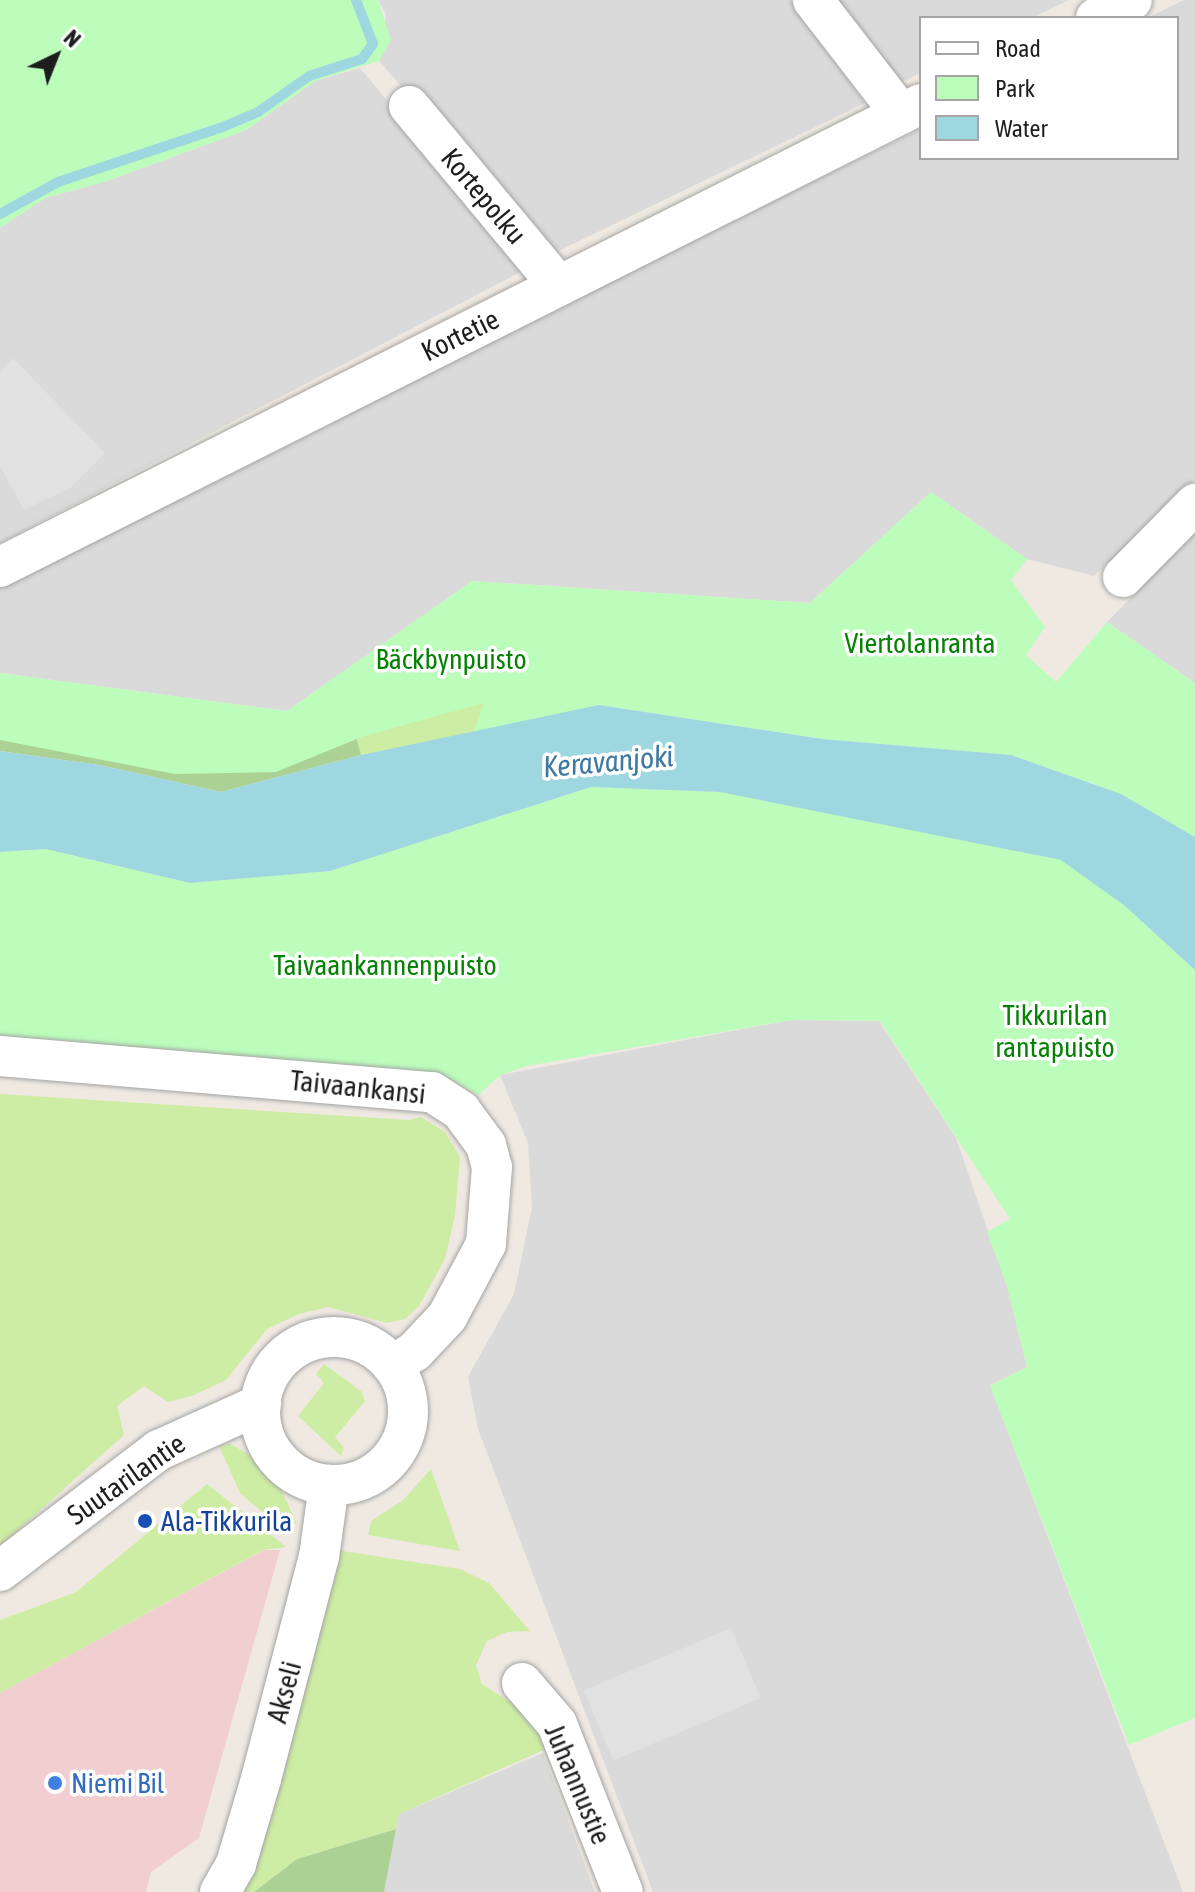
<!DOCTYPE html>
<html>
<head>
<meta charset="utf-8">
<style>
	body { margin:0 }
	#map { position:relative; width:1195px; height:1892px; overflow:hidden; background:#efe9e2; font-family:"Asap Condensed",sans-serif }
	div>[style] { position:absolute }
	.residential>* { inset:0; background:#dbdada }
	.commercial>* { inset:0; background:#f1cfd1 }
	.grass>* { inset:0; background:#ceeda4 }
	.forest>* { inset:0; background:#abd194 }
	.park>* { inset:0; background:#bcfdbb }
	.parking>* { inset:0; background:#e1e1e1; transform-origin:0 0 }
	.water>* { inset:0; background:#9fd7e0 }
	.stream>* { height:10px; margin:-5px; padding:0 5px; transform-origin:5px; border-radius:5px; background:#9fd7e0 }
	.roads { filter:drop-shadow(0 0 2px #a4a4a4) drop-shadow(0 0 2px #a4a4a4) }
	.minor>* { height:40px; margin:-20px; padding:0 20px; transform-origin:20px; border-radius:20px; background:#fff }
	.minor>.ring { margin:-20px; padding:0; box-sizing:content-box; background:none; border:40px solid #fff; border-radius:50% }
	.dots>* { width:22px; height:22px; translate:-50% -50%; box-sizing:border-box; border:4px solid #fff; border-radius:50% }
	span { translate:-50% -50%; white-space:nowrap; text-align:center; line-height:1.15; -webkit-text-stroke:7px #fff; paint-order:stroke }
	.street-label { font-size:28px; color:#1d1d1d }
	.park-label { font-size:28px; color:#058204 }
	.transit-label { font-size:28px; color:#164399 }
	.left { translate:0 -50%; text-align:left }
	.shop-label { font-size:28px; color:#366cbe }
	.water-label { font-size:30px; color:#3e79a2; font-style:italic }
	.legend { position:absolute; left:919px; top:16px; width:260px; height:144px; box-sizing:border-box; background:#fff; border:2px solid #a5a5a5; margin:0; padding:10px 14px; list-style:none; font-size:24px; color:#1d1d1d }
	.legend li { display:flex; align-items:center; gap:16px; height:40px }
	.legend b { width:40px; border:2px solid #a5a5a5 }
	.north { position:absolute; left:16px; top:16px; width:80px; height:80px; -webkit-text-stroke:6px #fff; paint-order:stroke; rotate:43deg; font-size:22px; font-weight:700; line-height:32px; text-align:center; color:#1d1d1d }
	.north::after { content:''; display:block; margin:auto; width:28px; height:36px; background:#1d1d1d; clip-path:polygon(50% 0,100% 100%,50% 72%,0 100%) }
</style>
</head>
<body>
<div id="map">
	<div class="residential">
		<div style="clip-path:polygon(378px 0,790px 0,865px 103px,550px 255px,379px 61px,386px 14px)"></div>
		<div style="clip-path:polygon(827px 0,1069px 0,1032px 18px,921px 18px,921px 73px,893px 86px)"></div>
		<div style="clip-path:polygon(1184px 0,1195px 0,1195px 479px,1094px 576px,1027px 559px,931px 492px,810px 603px,472px 581px,287px 711px,0 673px,0 581px,921px 129px,921px 158px,1177px 158px,1177px 18px,1147px 18px)"></div>
		<div style="clip-path:polygon(360px 68px,528px 268px,0 543px,0 228px,45px 198px,107px 181px,246px 130px,317px 80px)"></div>
		<div style="clip-path:polygon(1195px 532px,1195px 683px,1107px 622px)"></div>
		<div style="clip-path:polygon(791px 1020px,879px 1021px,956px 1138px,1007px 1286px,1027px 1367px,990px 1385px,1183px 1892px,653px 1892px,478px 1429px,468px 1377px,514px 1294px,532px 1207px,528px 1143px,500px 1075px)"></div>
		<div style="clip-path:polygon(543px 1753px,595px 1892px,384px 1892px,399px 1814px)"></div>
	</div>
	<div class="commercial">
		<div style="clip-path:polygon(264px 1550px,280px 1550px,199px 1838px,151px 1872px,146px 1892px,0 1892px,0 1693px)"></div>
	</div>
	<div class="grass">
		<div style="clip-path:polygon(449px 688px,540px 719px,361px 755px,352px 722px)"></div>
		<div style="clip-path:polygon(0 1094px,409px 1120px,421px 1117px,445px 1132px,460px 1157px,455px 1215px,445px 1259px,419px 1306px,405px 1319px,387px 1323px,328px 1307px,299px 1314px,267px 1329px,226px 1380px,192px 1396px,168px 1402px,144px 1386px,117px 1406px,124px 1435px,0 1546px)"></div>
		<div style="clip-path:polygon(324px 1364px,362px 1392px,365px 1401px,335px 1437px,344px 1448px,341px 1456px,298px 1416px,324px 1383px,316px 1374px)"></div>
		<div style="clip-path:polygon(229px 1443px,248px 1454px,281px 1489px,297px 1524px,262px 1512px,240px 1493px,219px 1446px)"></div>
		<div style="clip-path:polygon(431px 1469px,460px 1551px,368px 1535px,371px 1521px,403px 1500px)"></div>
		<div style="clip-path:polygon(207px 1484px,286px 1547px,263px 1550px,0 1693px,0 1620px,76px 1592px)"></div>
		<div style="clip-path:polygon(336px 1550px,460px 1569px,489px 1583px,530px 1631px,507px 1632px,487px 1641px,476px 1665px,482px 1684px,535px 1718px,548px 1748px,399px 1814px,396px 1829px,297px 1859px,254px 1892px,244px 1892px)"></div>
	</div>
	<div class="forest">
		<div style="clip-path:polygon(352px 722px,361px 755px,221px 792px,99px 765px,0 751px,0 726px)"></div>
		<div style="clip-path:polygon(396px 1829px,384px 1892px,254px 1892px,297px 1859px)"></div>
	</div>
	<div class="park">
		<div style="clip-path:polygon(0 0,378px 0,391px 40px,379px 61px,317px 80px,246px 130px,107px 181px,45px 198px,0 228px)"></div>
		<div style="clip-path:polygon(931px 492px,1027px 559px,1011px 580px,1045px 627px,1026px 655px,1056px 682px,1107px 622px,1195px 683px,1195px 837px,1121px 794px,1011px 755px,822px 739px,599px 705px,473px 735px,484px 703px,364px 736px,276px 772px,175px 774px,0 740px,0 673px,287px 711px,472px 581px,810px 603px)"></div>
		<div style="clip-path:polygon(591px 787px,720px 792px,1062px 860px,1125px 906px,1195px 970px,1195px 1718px,1129px 1745px,990px 1386px,1027px 1367px,1007px 1286px,987px 1232px,1010px 1219px,880px 1021px,791px 1020px,527px 1066px,500px 1075px,479px 1095px,449px 1080px,0 1041px,0 852px,46px 849px,190px 883px,330px 871px)"></div>
	</div>
	<div class="parking">
		<div style="clip-path:polygon(13px 358px,105px 453px,70px 488px,24px 510px,0 466px,0 371px)"></div>
		<div style="left:731px;top:1628px;width:76px;height:160px;rotate:67deg"></div>
	</div>
	<div class="water">
		<div style="clip-path:polygon(599px 705px,822px 739px,1011px 755px,1121px 794px,1195px 837px,1195px 970px,1125px 906px,1061px 860px,720px 792px,591px 787px,330px 871px,190px 883px,46px 849px,0 852px,0 751px,99px 765px,221px 792px,361px 755px)"></div>
	</div>
	<div class="stream">
		<div style="left:0;top:214px;width:66px;rotate:-28.9deg"></div>
		<div style="left:58px;top:182px;width:176px;rotate:-18.5deg"></div>
		<div style="left:225px;top:126px;width:36px;rotate:-23deg"></div>
		<div style="left:258px;top:112px;width:62px;rotate:-35.2deg"></div>
		<div style="left:309px;top:76px;width:56px;rotate:-17.8deg"></div>
		<div style="left:362px;top:59px;width:19px;rotate:-54deg"></div>
		<div style="left:373px;top:44px;width:47px;rotate:-111.1deg"></div>
	</div>
	<div class="roads">
		<div class="minor">
			<div style="left:813px;top:0;width:144px;rotate:52.3deg"></div>
			<div style="left:1096px;top:18px;width:40px;rotate:-26.6deg"></div>
			<div style="left:409px;top:106px;width:234px;rotate:50.2deg"></div>
			<div style="left:0;top:567px;width:1031px;rotate:-26.69deg"></div>
			<div style="left:1123px;top:577px;width:103px;rotate:-45.4deg"></div>
			<div style="left:0;top:1056px;width:433px;rotate:4.8deg"></div>
			<div style="left:432px;top:1092px;width:35px;rotate:33deg"></div>
			<div style="left:461px;top:1111px;width:42px;rotate:53.7deg"></div>
			<div style="left:486px;top:1145px;width:23px;rotate:75deg"></div>
			<div style="left:492px;top:1167px;width:77px;rotate:94.5deg"></div>
			<div style="left:486px;top:1244px;width:83px;rotate:118.1deg"></div>
			<div style="left:447px;top:1317px;width:47px;rotate:133.3deg"></div>
			<div style="left:415px;top:1351px;width:27px;rotate:147deg"></div>
			<div class="ring" style="left:260px;top:1337px;width:108px;height:108px"></div>
			<div style="left:0;top:1571px;width:200px;rotate:-37.3deg"></div>
			<div style="left:159px;top:1450px;width:112px;rotate:-24.3deg"></div>
			<div style="left:522px;top:1683px;width:54px;rotate:49.5deg"></div>
			<div style="left:557px;top:1724px;width:180px;rotate:68.6deg"></div>
			<div style="left:220px;top:1892px;width:32px;rotate:-60deg"></div>
			<div style="left:236px;top:1864px;width:89px;rotate:-73.6deg"></div>
			<div style="left:261px;top:1779px;width:229px;rotate:-75.4deg"></div>
			<div style="left:319px;top:1557px;width:73px;rotate:-82.1deg"></div>
		</div>
	</div>
	<div class="dots">
		<div style="left:145px;top:1521px;background:#1a4fb4"></div>
		<div style="left:55px;top:1783px;background:#3f7fe0"></div>
	</div>
	<div class="street-label">
		<span style="left:484px;top:196px;rotate:50deg">Kortepolku</span>
		<span style="left:460px;top:335px;rotate:-26deg">Kortetie</span>
		<span style="left:358px;top:1087px;rotate:6deg">Taivaankansi</span>
		<span style="left:126px;top:1479px;rotate:-35deg">Suutarilantie</span>
		<span style="left:284px;top:1692px;rotate:-75deg">Akseli</span>
		<span style="left:578px;top:1784px;rotate:67deg">Juhannustie</span>
	</div>
	<div class="park-label">
		<span style="left:920px;top:643px">Viertolanranta</span>
		<span style="left:451px;top:659px">Bäckbynpuisto</span>
		<span style="left:385px;top:965px">Taivaankannenpuisto</span>
		<span style="left:1055px;top:1031px">Tikkurilan<br>rantapuisto</span>
	</div>
	<div class="transit-label">
		<span class="left" style="left:161px;top:1521px">Ala-Tikkurila</span>
	</div>
	<div class="shop-label">
		<span class="left" style="left:71px;top:1783px">Niemi Bil</span>
	</div>
	<div class="water-label">
		<span style="left:608px;top:761px;rotate:-5deg">Keravanjoki</span>
	</div>
	<ul class="legend">
	<li><b style="height:10px;background:#fff"></b>Road</li>
	<li><b style="height:22px;background:#bcfdbb"></b>Park</li>
	<li><b style="height:22px;background:#9fd7e0"></b>Water</li>
	</ul>
	<div class="north">N</div>
</div>
</body>
</html>
